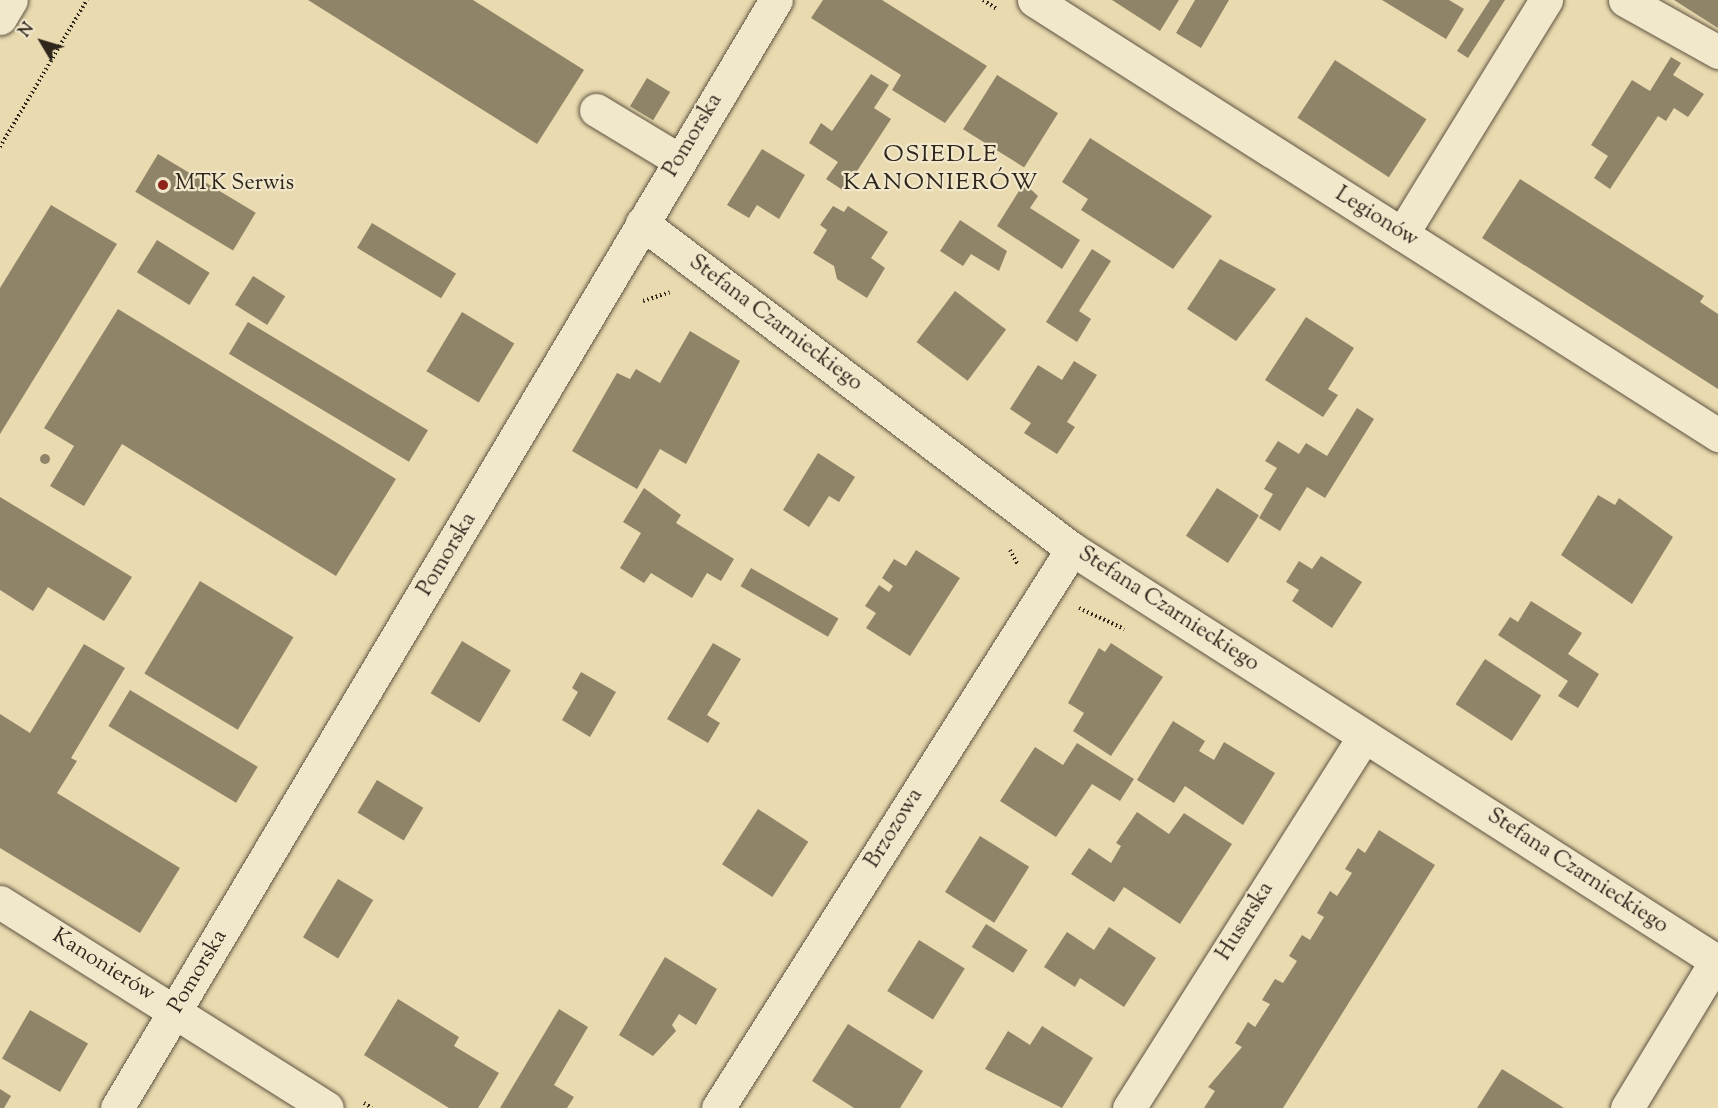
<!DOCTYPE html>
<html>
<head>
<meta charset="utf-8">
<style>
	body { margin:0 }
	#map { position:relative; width:1718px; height:1108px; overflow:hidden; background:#e9daaf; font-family:"Sorts Mill Goudy",serif }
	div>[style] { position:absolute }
	.building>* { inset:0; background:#908468; transform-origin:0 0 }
	.round { border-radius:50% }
	.path>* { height:4px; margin-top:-2px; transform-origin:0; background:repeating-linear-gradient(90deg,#2f261c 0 1.5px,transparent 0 4.5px) }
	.roads { filter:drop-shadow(0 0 2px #5e5341) drop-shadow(0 0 2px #5e5341) }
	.minor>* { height:33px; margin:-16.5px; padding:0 16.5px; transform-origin:16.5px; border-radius:16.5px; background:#f1e7cb }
	.dots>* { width:16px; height:16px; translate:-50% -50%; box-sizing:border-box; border:3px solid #f1e7cb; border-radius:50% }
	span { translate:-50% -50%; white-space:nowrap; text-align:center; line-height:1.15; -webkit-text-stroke:4.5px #f1e7cb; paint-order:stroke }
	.street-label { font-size:22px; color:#2f261c }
	.poi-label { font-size:22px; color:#2f261c }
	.left { translate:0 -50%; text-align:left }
	.neighbourhood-label { font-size:24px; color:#2f261c; letter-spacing:1.5px }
	.north { position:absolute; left:12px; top:12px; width:60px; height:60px; -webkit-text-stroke:4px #f1e7cb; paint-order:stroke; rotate:308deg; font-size:16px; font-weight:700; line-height:24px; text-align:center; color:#2f261c }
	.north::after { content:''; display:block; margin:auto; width:21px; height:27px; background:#2f261c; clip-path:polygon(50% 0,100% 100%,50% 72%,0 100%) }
</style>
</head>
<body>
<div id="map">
	<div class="building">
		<div style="clip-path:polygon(308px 0,473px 0,584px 70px,537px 144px)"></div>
		<div style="clip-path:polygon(823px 0,882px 0,987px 66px,945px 123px,892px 90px,901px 75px,811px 18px)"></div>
		<div style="clip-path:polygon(1112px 0,1179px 0,1160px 31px)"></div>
		<div style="clip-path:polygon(1195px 0,1229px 0,1201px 48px,1176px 33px)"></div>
		<div style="clip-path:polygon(1382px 0,1449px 0,1464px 9px,1446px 39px)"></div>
		<div style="clip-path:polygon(1490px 0,1505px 0,1468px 58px,1457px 51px)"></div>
		<div style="clip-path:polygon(1674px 0,1718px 0,1718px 28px)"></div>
		<div style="clip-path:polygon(1671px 57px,1681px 63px,1673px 75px,1704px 94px,1688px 117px,1674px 108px,1666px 121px,1658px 116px,1610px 189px,1594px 178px,1608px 156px,1591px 145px,1632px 80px,1650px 91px)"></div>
		<div style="left:1335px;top:60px;width:109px;height:69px;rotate:33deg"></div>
		<div style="clip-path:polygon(871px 74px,889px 85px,874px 108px,891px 119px,844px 191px,826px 179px,838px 162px,809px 143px,821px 123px,832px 131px)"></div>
		<div style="left:997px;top:75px;width:72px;height:64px;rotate:32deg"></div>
		<div style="left:647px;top:78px;width:27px;height:33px;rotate:31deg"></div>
		<div style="clip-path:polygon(1090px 138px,1212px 216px,1173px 269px,1081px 210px,1088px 199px,1062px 182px)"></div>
		<div style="clip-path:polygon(762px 149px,805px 175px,779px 219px,757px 205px,749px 218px,727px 205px)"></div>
		<div style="left:158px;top:154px;width:114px;height:44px;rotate:31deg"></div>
		<div style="clip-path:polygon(1520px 179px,1704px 296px,1700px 302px,1718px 314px,1718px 389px,1482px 238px)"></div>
		<div style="clip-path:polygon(1024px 183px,1038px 196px,1030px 208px,1080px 240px,1062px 269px,997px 226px)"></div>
		<div style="clip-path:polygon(51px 205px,117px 244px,0 434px,0 288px)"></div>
		<div style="clip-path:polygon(833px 206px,844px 212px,848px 206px,888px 232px,871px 258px,885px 268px,867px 298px,837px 279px,834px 266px,813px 253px,827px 230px,820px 225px)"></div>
		<div style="clip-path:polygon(960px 220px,1007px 251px,999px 271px,971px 254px,963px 266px,940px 251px)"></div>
		<div style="left:372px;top:223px;width:98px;height:29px;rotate:31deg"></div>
		<div style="left:157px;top:240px;width:62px;height:38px;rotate:32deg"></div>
		<div style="clip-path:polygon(1092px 249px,1111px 261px,1079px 311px,1091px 319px,1077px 342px,1046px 322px)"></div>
		<div style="clip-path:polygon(1220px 259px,1276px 289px,1236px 341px,1187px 309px)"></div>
		<div style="left:253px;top:276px;width:38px;height:34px;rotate:32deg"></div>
		<div style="left:955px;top:291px;width:64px;height:64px;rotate:37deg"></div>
		<div style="clip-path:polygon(118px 309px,396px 479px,336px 576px,122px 444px,84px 506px,50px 486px,74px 446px,44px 428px)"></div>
		<div style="left:462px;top:312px;width:61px;height:69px;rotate:31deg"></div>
		<div style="clip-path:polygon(1306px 317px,1354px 348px,1328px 389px,1338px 395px,1323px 417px,1265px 380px)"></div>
		<div style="left:248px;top:322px;width:210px;height:37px;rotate:31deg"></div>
		<div style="clip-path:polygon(690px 331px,740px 361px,686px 464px,660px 449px,637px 489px,572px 451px,617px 373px,630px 379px,636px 369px,660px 383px)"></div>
		<div style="clip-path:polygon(1074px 361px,1097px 375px,1067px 422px,1075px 427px,1057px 454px,1024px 433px,1031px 423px,1010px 409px,1038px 365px,1062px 380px)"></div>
		<div style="clip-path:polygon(1357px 408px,1374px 419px,1325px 498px,1307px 487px,1280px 531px,1259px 518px,1273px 494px,1264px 489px,1277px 468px,1265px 461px,1278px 441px,1299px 454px,1306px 443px,1327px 456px)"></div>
		<div style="clip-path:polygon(818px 453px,855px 477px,839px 502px,829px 496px,809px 527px,783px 510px)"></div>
		<div class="round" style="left:40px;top:454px;width:10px;height:10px"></div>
		<div style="clip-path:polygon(644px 488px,681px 515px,676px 523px,734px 559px,721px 581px,707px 573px,692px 598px,651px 573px,644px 583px,620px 568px,641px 533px,623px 522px)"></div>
		<div style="left:1217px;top:488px;width:50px;height:57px;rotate:33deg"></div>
		<div style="clip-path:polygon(1598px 495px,1615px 505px,1619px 498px,1673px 537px,1632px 604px,1561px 555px)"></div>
		<div style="clip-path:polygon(0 497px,132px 577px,104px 621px,48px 587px,33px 611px,0 590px)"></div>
		<div style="clip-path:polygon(916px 550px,960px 578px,910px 656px,866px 628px,876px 613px,865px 606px,879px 585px,889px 592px,893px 586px,882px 578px,894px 559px,906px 566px)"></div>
		<div style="clip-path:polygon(1321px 556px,1362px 582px,1332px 628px,1292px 601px,1299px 590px,1286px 582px,1299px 561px,1312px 569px)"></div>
		<div style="left:751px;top:568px;width:101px;height:21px;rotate:30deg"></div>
		<div style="left:200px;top:581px;width:109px;height:108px;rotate:31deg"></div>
		<div style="clip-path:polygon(1531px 601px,1582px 633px,1568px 654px,1599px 674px,1578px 708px,1558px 696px,1568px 681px,1498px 635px,1510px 617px,1518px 622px)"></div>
		<div style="left:462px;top:641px;width:57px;height:61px;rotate:31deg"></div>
		<div style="clip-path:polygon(713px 643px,741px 659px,707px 715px,720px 723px,708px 743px,667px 719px)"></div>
		<div style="clip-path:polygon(1111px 643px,1163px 677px,1111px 756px,1073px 731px,1084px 713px,1068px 703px,1099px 648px,1105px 652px)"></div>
		<div style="clip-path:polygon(84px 644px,125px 668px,71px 758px,77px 761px,57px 793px,180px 868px,140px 933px,0 848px,0 714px,30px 733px)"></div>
		<div style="left:1485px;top:659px;width:67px;height:54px;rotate:33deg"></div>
		<div style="clip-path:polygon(581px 672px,616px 692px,590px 737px,562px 720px,578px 692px,572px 688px)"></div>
		<div style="left:130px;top:690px;width:149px;height:42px;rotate:31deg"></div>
		<div style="clip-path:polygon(1173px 721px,1205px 741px,1199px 751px,1214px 760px,1224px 742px,1275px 773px,1243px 825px,1185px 786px,1174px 803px,1137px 780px)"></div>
		<div style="clip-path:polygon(1077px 743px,1134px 779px,1120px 801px,1092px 784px,1056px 837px,1000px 801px,1035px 747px,1063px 765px)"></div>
		<div style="left:377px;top:780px;width:54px;height:38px;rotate:31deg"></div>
		<div style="left:758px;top:809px;width:60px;height:66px;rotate:33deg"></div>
		<div style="clip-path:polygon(1137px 812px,1169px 834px,1184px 813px,1232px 844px,1180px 924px,1124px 887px,1114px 902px,1071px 874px,1089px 848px,1111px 863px,1121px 846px,1116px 843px)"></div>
		<div style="clip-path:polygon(1379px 830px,1435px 865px,1283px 1108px,1204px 1108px,1215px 1091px,1208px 1087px,1242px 1047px,1235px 1043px,1248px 1022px,1255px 1027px,1270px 1004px,1262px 1000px,1275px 979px,1283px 983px,1297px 961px,1289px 956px,1302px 935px,1310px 940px,1324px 917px,1317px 913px,1330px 891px,1337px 896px,1352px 873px,1345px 869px,1358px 848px,1365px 853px)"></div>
		<div style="left:980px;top:836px;width:58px;height:66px;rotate:32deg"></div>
		<div style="left:338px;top:879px;width:41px;height:68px;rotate:31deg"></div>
		<div style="left:986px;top:924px;width:49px;height:27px;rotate:32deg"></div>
		<div style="clip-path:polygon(1109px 927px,1156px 958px,1124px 1007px,1080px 978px,1075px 987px,1044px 967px,1067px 932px,1094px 950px)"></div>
		<div style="left:919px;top:940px;width:54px;height:60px;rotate:32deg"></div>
		<div style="clip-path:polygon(665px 957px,717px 989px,696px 1025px,679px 1014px,672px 1025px,676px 1031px,653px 1056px,619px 1035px)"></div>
		<div style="clip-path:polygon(398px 999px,459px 1037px,454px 1046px,499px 1073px,478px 1108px,449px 1108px,364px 1055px)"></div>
		<div style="clip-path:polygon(559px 1009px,588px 1027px,554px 1085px,574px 1097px,567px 1108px,500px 1108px)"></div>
		<div style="left:30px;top:1010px;width:67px;height:56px;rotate:30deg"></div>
		<div style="clip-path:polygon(848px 1024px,923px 1071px,900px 1108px,854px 1108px,812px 1081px)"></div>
		<div style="clip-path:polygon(1042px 1026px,1093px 1058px,1062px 1108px,985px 1069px,1008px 1031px,1030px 1045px)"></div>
		<div style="clip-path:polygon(1502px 1069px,1564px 1108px,1477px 1108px)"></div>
		<div style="clip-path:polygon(0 1089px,11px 1096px,4px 1108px,0 1108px)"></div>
	</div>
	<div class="path">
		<div style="left:983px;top:0;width:17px;rotate:33deg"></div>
		<div style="left:0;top:147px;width:171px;rotate:-59.4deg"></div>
		<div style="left:643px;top:301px;width:28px;rotate:-18deg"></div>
		<div style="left:1010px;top:550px;width:17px;rotate:62deg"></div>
		<div style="left:1079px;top:608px;width:50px;rotate:25deg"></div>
		<div style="left:364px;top:1103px;width:9px;rotate:32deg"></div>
	</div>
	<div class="roads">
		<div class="minor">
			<div style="left:1034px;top:0;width:811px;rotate:32.45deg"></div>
			<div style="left:1625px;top:0;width:107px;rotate:29.2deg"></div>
			<div style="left:0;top:18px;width:21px;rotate:-59deg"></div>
			<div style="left:596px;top:110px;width:97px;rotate:31.1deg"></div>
			<div style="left:642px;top:223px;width:540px;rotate:37.17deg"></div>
			<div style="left:1072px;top:549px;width:767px;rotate:32.59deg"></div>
			<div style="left:1402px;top:234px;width:275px;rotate:-58.4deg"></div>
			<div style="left:0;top:902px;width:386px;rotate:32.2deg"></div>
			<div style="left:117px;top:1108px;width:1289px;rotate:-59.26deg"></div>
			<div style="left:718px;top:1108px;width:662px;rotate:-57.65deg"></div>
			<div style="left:1129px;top:1108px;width:440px;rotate:-57.7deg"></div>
			<div style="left:1627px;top:1108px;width:172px;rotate:-58.8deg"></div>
		</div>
	</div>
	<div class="dots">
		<div style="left:163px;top:185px;background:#8f2418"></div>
	</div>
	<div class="street-label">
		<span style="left:694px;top:136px;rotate:-59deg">Pomorska</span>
		<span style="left:1376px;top:218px;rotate:32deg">Legionów</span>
		<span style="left:775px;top:324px;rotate:37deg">Stefana Czarnieckiego</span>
		<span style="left:448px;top:555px;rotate:-59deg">Pomorska</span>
		<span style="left:1168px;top:610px;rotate:33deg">Stefana Czarnieckiego</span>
		<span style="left:895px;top:829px;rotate:-58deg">Brzozowa</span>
		<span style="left:1577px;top:872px;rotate:33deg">Stefana Czarnieckiego</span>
		<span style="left:1246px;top:922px;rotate:-58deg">Husarska</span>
		<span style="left:103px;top:966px;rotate:32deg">Kanonierów</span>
		<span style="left:199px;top:972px;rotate:-59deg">Pomorska</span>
	</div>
	<div class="poi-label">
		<span class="left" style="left:175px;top:185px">MTK Serwis</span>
	</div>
	<div class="neighbourhood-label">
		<span style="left:941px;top:170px">OSIEDLE<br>KANONIERÓW</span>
	</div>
	<div class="north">N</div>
</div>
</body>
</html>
